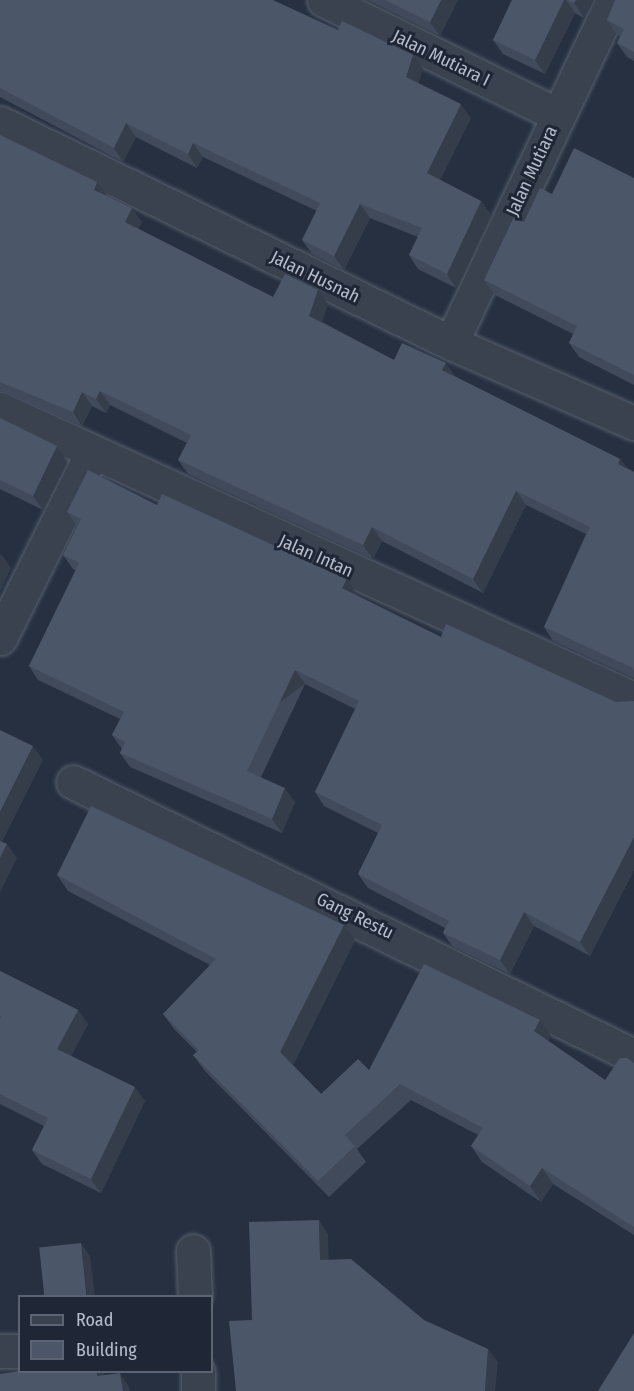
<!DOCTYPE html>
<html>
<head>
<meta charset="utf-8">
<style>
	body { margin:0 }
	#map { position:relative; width:634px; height:1391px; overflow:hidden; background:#263040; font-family:"Fira Sans Condensed",sans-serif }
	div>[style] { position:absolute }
	.roads { filter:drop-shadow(0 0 2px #58606e) drop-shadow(0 0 2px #58606e) }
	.minor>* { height:33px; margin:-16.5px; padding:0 16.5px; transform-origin:16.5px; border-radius:16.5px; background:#3a4250 }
	.wall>* { inset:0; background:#414a5a }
	.shaded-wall>* { inset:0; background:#353c4a; transform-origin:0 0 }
	.building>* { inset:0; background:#4c5669; transform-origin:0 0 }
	span { translate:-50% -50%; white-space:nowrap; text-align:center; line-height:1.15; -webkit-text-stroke:6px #1f2736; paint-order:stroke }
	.street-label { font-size:18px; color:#b7bdcb }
	.legend { position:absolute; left:18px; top:1295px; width:195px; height:78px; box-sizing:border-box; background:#1f2736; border:2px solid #5c6372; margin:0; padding:8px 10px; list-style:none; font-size:18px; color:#b7bdcb }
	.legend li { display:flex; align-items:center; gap:12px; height:30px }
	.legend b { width:30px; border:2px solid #5c6372 }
</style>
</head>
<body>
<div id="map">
	<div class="roads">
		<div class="minor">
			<div style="left:324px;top:0;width:261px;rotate:26.2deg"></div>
			<div style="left:0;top:123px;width:502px;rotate:26deg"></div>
			<div style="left:451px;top:343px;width:200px;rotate:23.6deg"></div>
			<div style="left:451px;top:343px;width:379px;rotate:-64.7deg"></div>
			<div style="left:0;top:409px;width:697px;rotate:24.58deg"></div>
			<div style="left:0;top:638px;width:204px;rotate:-63.6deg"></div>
			<div style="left:73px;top:782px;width:624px;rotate:26.03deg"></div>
			<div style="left:193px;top:1251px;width:45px;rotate:87.5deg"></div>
			<div style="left:0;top:1351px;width:20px"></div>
			<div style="left:198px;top:1372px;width:19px;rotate:90deg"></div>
		</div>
	</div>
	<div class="wall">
		<div style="clip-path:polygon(0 0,338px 30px,413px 55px,423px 69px,418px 83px,471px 118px,440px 180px,481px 201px,491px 215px,456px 288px,418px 269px,409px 255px,418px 237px,370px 218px,344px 270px,312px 254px,302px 240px,317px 211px,203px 157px,197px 168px,136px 137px,123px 162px,0 97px)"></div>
		<div style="clip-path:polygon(368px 0,458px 0,440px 36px)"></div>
		<div style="clip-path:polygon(512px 0,594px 0,584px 18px,575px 13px,545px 74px,503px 54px,493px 40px)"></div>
		<div style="clip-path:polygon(634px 0,634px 61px,627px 57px,617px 43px,620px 36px,617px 35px,607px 20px)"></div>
		<div style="clip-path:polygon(0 135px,97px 182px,107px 196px,142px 222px,138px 229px,273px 297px,328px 304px,322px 322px,394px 360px,456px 377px,620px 459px,627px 468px,634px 472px,634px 678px,553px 641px,544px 627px,586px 534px,526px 505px,483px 593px,382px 541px,373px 559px,188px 474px,178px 460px,187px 443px,110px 405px,106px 413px,92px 406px,82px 426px,0 391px)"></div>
		<div style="clip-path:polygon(634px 178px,634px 385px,579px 357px,569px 343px,573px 334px,495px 295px,484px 280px,524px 222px,552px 194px)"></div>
		<div style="clip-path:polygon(0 418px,57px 446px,66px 460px,43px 510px,0 489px)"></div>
		<div style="clip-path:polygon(157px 505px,356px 593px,355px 595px,441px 637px,616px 702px,634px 701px,634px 870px,590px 956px,534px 926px,510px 974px,453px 947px,443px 933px,445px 928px,368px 888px,358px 874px,378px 833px,324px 806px,315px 792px,355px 709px,305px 684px,261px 777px,295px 802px,282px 833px,130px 767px,120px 753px,122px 749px,112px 735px,120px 719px,38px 680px,29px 666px,76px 571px,73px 569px,63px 555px,77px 526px,67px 512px)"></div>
		<div style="clip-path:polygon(57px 875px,344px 925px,355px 940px,293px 1065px,321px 1094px,369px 1070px,551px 1036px,548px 1041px,605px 1080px,634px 1063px,634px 1235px,553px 1184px,541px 1202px,482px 1162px,471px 1146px,478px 1135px,411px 1100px,357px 1149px,366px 1162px,329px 1197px,205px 1071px,193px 1055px,197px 1052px,174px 1029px,163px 1014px,210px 965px,68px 891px)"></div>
		<div style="clip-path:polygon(0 971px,78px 1010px,88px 1024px,71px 1056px,145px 1101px,101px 1193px,42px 1164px,32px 1150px,44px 1126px,0 1104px)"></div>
	</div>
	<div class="shaded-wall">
		<div style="clip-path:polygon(441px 0,458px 0,440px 36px,430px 22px)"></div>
		<div style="clip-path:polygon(564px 0,566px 0,575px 13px,545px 74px,535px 60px)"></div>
		<div style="clip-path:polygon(576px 0,594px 0,584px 18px,574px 3px)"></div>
		<div style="clip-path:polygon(413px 55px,423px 69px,416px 91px,406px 77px)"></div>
		<div style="clip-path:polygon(461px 104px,471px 118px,437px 187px,427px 173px)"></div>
		<div style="clip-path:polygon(126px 123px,136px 137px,123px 162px,114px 148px)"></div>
		<div style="clip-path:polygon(193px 143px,203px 157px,197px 168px,188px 154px)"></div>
		<div style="clip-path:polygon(97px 182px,107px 196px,94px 190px)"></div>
		<div style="clip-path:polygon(481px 201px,491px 215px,456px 288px,447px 274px)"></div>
		<div style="clip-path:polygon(360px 204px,370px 218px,344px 270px,334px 256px)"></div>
		<div style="clip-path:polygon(132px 208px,142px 222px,135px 236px,125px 222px)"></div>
		<div style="clip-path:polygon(318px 290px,328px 304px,319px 330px,309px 316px)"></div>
		<div style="clip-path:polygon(446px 363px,456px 377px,442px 370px)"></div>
		<div style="clip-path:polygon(100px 391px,110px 405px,106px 413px,96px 399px)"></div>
		<div style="clip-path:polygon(82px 392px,92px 406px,82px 426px,73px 412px)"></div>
		<div style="clip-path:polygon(57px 446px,66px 460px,43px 510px,33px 496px)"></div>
		<div style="clip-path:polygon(620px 459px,630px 473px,618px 464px)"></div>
		<div style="clip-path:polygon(516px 491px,526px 505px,483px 593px,473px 579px)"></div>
		<div style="clip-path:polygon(372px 527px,382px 541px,373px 559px,363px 545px)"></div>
		<div style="clip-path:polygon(1px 554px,11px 568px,0 592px,0 556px)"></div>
		<div style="clip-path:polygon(347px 579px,356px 593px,352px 602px,342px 588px)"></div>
		<div style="left:295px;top:670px;width:17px;height:112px;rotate:54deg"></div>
		<div style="clip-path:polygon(33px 746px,43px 760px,0 846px,0 812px)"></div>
		<div style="clip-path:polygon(285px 788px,295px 802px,282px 833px,272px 819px)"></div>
		<div style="clip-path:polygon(634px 837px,634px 870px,590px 956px,580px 942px)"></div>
		<div style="clip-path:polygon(7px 844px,17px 858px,0 893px,0 858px)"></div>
		<div style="clip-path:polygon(524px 912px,534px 926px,510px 974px,500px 960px)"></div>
		<div style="clip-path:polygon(344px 925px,355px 940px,291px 1068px,280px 1052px)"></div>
		<div style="clip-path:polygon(78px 1010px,88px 1024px,67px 1064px,57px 1049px)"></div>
		<div style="clip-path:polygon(540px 1020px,551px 1036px,545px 1047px,534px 1031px)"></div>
		<div style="clip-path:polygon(135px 1087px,145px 1101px,101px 1193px,91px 1179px)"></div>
		<div style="clip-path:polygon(542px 1168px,553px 1184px,541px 1202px,530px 1186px)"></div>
		<div style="clip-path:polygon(319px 1220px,328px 1234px,329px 1273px,320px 1260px)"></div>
		<div style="clip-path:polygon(81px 1243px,90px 1256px,95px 1296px,87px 1296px)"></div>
		<div style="clip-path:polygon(488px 1349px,498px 1362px,495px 1391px,485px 1391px)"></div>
		<div style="clip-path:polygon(97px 1371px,104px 1371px,107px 1390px,97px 1376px)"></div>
		<div style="clip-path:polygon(120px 1373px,129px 1387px,130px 1391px,123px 1391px)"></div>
	</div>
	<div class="building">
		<div style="clip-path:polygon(0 0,273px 0,338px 30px,342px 21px,413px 55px,406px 77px,461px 104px,427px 173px,481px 201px,447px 274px,409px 255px,422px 228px,360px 204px,334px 256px,302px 240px,320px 203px,193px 143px,188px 154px,126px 123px,114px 148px,0 88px)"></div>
		<div style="clip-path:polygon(385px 0,441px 0,430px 22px)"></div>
		<div style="clip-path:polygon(512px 0,564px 0,535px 60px,493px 40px)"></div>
		<div style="clip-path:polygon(567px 0,576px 0,574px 3px)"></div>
		<div style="clip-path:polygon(615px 0,634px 0,634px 52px,617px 43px,624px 29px,607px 20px)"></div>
		<div style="clip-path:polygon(0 135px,97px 182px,94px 190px,132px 208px,125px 222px,273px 297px,285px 274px,318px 290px,309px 316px,394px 360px,402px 343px,446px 363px,442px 370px,620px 459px,618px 464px,634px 472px,634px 671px,633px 668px,544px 627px,590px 527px,516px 491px,473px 579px,372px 527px,363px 545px,178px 460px,191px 435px,100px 391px,96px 399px,82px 392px,73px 412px,0 382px)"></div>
		<div style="clip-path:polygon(574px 148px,634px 178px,634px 375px,569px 343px,577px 326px,484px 280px,514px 217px,524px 222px,540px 188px,552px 194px)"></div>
		<div style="clip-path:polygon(0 418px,57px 446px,33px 496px,0 480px)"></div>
		<div style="clip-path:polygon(88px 470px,157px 505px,162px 494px,347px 579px,342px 588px,441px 637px,446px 624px,616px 702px,634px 701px,634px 837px,580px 942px,524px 912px,500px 960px,443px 933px,449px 921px,358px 874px,382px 825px,315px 792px,359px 701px,295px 670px,247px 771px,285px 788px,272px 819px,120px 753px,125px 742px,112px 735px,124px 712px,29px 666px,79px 563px,63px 555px,81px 519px,67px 512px)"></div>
		<div style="clip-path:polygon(0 730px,33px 746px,0 812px)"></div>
		<div style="clip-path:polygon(91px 806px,344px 925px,280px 1052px,321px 1094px,358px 1059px,369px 1070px,424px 964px,540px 1020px,534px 1031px,605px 1080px,620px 1058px,627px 1058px,634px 1063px,634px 1227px,542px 1168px,530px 1186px,471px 1146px,483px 1128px,400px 1084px,345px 1135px,355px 1146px,318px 1181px,193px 1055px,199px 1050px,163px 1014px,216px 959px,57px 875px)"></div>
		<div style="clip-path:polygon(0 841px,7px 844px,0 858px)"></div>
		<div style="clip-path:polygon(0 971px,78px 1010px,57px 1049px,135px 1087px,91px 1179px,32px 1150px,48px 1118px,0 1094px,0 1019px,1px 1016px,0 1016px)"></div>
		<div style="clip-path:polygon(319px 1220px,320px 1260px,351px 1259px,424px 1320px,488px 1349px,485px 1391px,236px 1391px,229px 1321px,252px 1320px,249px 1222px)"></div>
		<div style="left:81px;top:1243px;width:53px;height:42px;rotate:84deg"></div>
		<div style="clip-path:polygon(634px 1333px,634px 1391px,598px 1391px)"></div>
		<div style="clip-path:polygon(20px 1371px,97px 1371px,97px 1376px,120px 1373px,123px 1391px,0 1391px,0 1374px)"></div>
	</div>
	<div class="street-label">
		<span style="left:441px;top:58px;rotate:26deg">Jalan Mutiara I</span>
		<span style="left:532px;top:171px;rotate:-65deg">Jalan Mutiara</span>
		<span style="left:315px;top:277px;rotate:26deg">Jalan Husnah</span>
		<span style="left:316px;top:556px;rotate:24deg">Jalan Intan</span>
		<span style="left:355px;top:916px;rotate:26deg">Gang Restu</span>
	</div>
	<ul class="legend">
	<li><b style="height:8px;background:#3a4250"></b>Road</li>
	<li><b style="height:16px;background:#4c5669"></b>Building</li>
	</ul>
</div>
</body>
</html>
